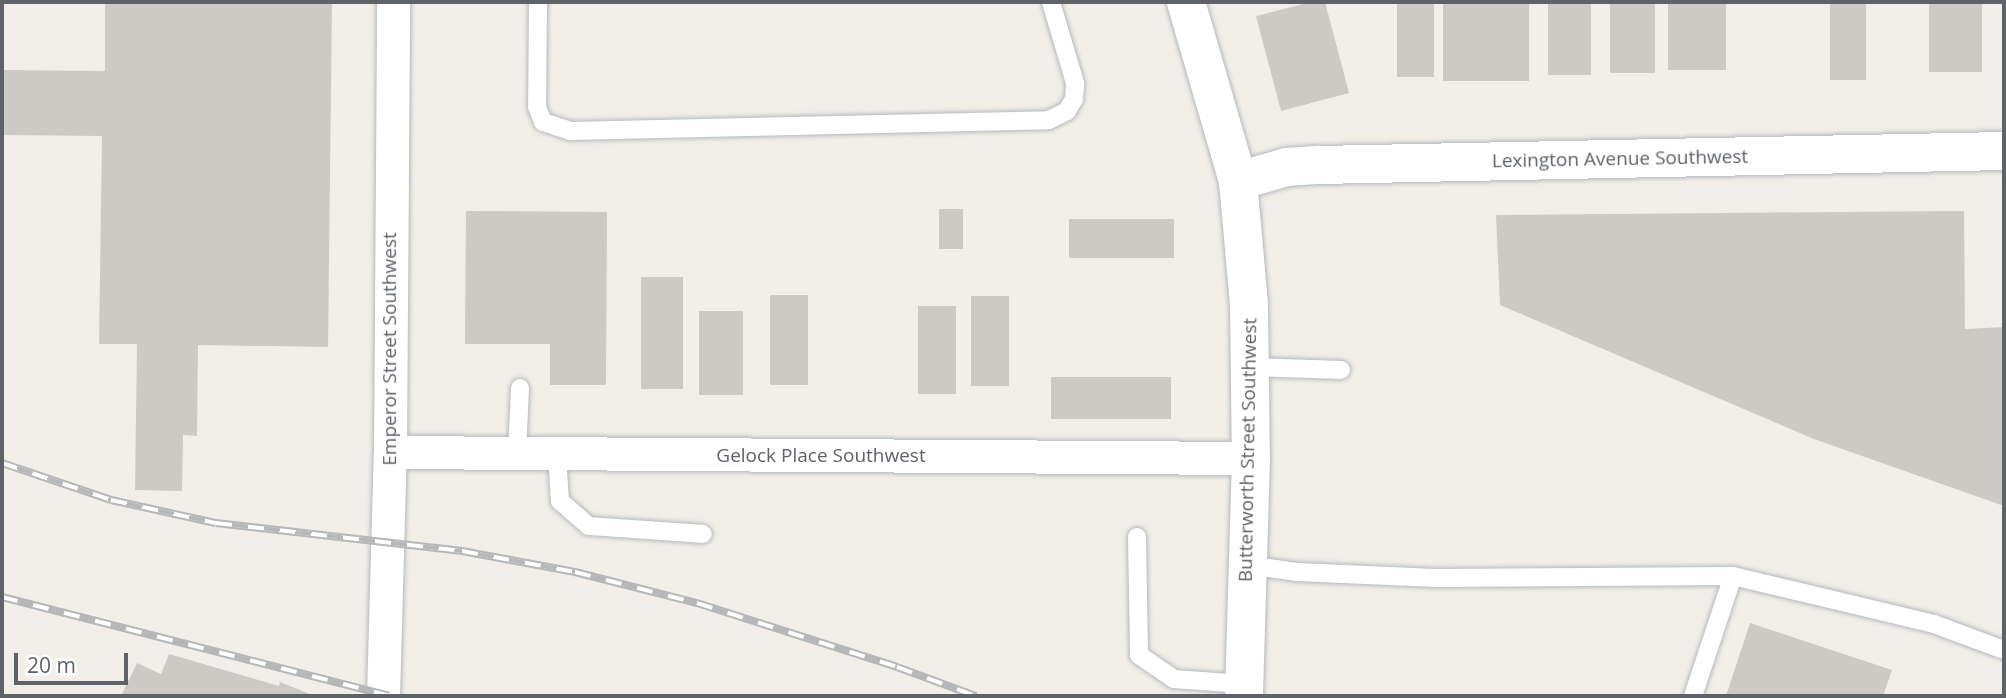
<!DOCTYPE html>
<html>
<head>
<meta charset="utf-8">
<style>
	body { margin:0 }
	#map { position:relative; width:2006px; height:698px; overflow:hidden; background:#f1efe8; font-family:"Open Sans",sans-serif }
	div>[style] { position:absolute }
	.building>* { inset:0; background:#cccac5; transform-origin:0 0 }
	.roads { filter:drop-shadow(0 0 2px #b5b8bc) drop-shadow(0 0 2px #b5b8bc) }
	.service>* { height:18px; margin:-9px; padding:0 9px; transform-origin:9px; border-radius:9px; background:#fff }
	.minor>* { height:33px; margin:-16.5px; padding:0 16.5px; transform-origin:16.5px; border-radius:16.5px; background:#fff }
	.tertiary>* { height:38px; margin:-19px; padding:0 19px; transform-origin:19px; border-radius:19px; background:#fff }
	.rail>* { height:8px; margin-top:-4px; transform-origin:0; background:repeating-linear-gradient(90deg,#fff 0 16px,#b6b7b8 0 32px); box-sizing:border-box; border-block:2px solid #b6b7b8 }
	span { translate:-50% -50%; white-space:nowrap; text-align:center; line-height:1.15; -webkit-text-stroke:6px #fff; paint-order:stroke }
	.street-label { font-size:19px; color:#5f6368 }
	.frame { position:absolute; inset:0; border:4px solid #5f6368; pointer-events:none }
	.scale { position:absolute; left:14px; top:653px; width:114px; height:32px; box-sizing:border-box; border:4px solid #5f6368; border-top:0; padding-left:9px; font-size:21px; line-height:24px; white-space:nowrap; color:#5f6368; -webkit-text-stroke:5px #fff; paint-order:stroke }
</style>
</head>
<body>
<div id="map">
	<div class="building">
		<div style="clip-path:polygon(105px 2px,332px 2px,328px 347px,198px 345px,197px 436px,183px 435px,182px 491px,135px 490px,137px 344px,99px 344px,102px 136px,2px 135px,2px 70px,105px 71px)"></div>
		<div style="clip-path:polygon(1311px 2px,1325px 2px,1349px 93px,1281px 111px,1256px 16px)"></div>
		<div style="left:1397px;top:2px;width:37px;height:75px"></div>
		<div style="left:1443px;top:2px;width:86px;height:79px"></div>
		<div style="left:1548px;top:2px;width:43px;height:73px"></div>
		<div style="left:1610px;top:2px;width:45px;height:71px"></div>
		<div style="left:1668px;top:2px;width:58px;height:68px"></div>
		<div style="left:1830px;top:2px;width:36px;height:78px"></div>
		<div style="left:1929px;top:2px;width:53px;height:70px"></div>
		<div style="left:939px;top:209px;width:24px;height:40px"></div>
		<div style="clip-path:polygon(466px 211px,607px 212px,606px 385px,550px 385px,550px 344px,465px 344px)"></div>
		<div style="clip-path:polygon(1964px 211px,1965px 329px,2004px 327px,2004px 506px,1814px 439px,1500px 305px,1496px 215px)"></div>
		<div style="left:1069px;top:219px;width:105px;height:39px"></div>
		<div style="left:641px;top:277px;width:42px;height:112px"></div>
		<div style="left:770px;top:295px;width:38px;height:90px"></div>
		<div style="left:971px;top:296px;width:38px;height:90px"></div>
		<div style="left:918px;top:306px;width:38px;height:88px"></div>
		<div style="left:699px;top:311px;width:44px;height:84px"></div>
		<div style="left:1051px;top:377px;width:120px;height:42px"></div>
		<div style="clip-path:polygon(1750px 623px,1892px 670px,1883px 696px,1726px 696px)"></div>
		<div style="clip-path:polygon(169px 654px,279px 686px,280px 682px,315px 696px,121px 696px,137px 663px,161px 674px)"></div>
	</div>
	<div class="roads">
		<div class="service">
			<div style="left:538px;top:2px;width:105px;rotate:90.5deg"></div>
			<div style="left:537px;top:107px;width:16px;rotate:68deg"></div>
			<div style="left:543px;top:122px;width:28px;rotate:18deg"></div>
			<div style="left:570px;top:131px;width:479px;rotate:-1.3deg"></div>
			<div style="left:1049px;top:120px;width:20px;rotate:-27deg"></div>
			<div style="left:1067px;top:111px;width:14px;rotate:-60deg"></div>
			<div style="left:1074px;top:99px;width:16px;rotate:-86deg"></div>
			<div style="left:1075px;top:83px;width:84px;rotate:-106.5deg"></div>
			<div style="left:1251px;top:367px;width:90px;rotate:1.9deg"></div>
			<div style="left:517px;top:454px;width:66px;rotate:-87.4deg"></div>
			<div style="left:557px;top:455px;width:46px;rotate:86.3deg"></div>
			<div style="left:560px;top:501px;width:38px;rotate:41deg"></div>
			<div style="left:589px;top:526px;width:114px;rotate:4deg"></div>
			<div style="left:1137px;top:537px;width:118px;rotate:89deg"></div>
			<div style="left:1139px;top:655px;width:42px;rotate:34.4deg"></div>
			<div style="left:1174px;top:679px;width:70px;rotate:4.1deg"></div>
			<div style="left:1247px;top:565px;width:50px;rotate:8deg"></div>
			<div style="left:1297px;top:572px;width:139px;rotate:2.5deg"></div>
			<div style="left:1436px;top:578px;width:297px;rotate:-0.4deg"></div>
			<div style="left:1733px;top:576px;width:207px;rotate:13.4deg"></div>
			<div style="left:1934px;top:624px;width:75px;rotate:20.4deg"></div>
			<div style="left:1693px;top:696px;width:126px;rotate:-71.6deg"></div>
		</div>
		<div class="minor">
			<div style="left:390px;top:452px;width:861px;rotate:0.4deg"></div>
			<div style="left:383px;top:696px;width:244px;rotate:-88.4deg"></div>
			<div style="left:390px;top:452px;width:450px;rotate:-89.6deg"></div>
		</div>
		<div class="tertiary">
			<div style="left:1186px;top:2px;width:186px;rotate:73.8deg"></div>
			<div style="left:1238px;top:181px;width:123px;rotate:84.9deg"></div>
			<div style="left:1249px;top:304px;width:154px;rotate:89.3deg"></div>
			<div style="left:1251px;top:458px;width:238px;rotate:91.7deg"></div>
			<div style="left:1238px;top:181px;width:51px;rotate:-15.9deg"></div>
			<div style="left:1287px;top:167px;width:32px;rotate:-4deg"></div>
			<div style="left:1319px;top:165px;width:685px;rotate:-1.17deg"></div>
		</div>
	</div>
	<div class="rail">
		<div style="left:2px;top:463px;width:115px;rotate:18.7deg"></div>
		<div style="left:111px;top:500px;width:107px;rotate:12.4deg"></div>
		<div style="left:216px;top:523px;width:248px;rotate:6.5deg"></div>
		<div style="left:462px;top:551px;width:115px;rotate:10.5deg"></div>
		<div style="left:575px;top:572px;width:126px;rotate:14.3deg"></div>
		<div style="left:697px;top:603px;width:210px;rotate:17.7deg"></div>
		<div style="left:897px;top:667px;width:84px;rotate:20.2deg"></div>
		<div style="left:2px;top:597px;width:399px;rotate:14.3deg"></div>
	</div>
	<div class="street-label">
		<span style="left:1620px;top:159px;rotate:-1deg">Lexington Avenue Southwest</span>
		<span style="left:390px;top:349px;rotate:-90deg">Emperor Street Southwest</span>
		<span style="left:1248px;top:450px;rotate:-89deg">Butterworth Street Southwest</span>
		<span style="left:821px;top:456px">Gelock Place Southwest</span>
	</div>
	<div class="frame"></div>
	<div class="scale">20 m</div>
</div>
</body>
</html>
